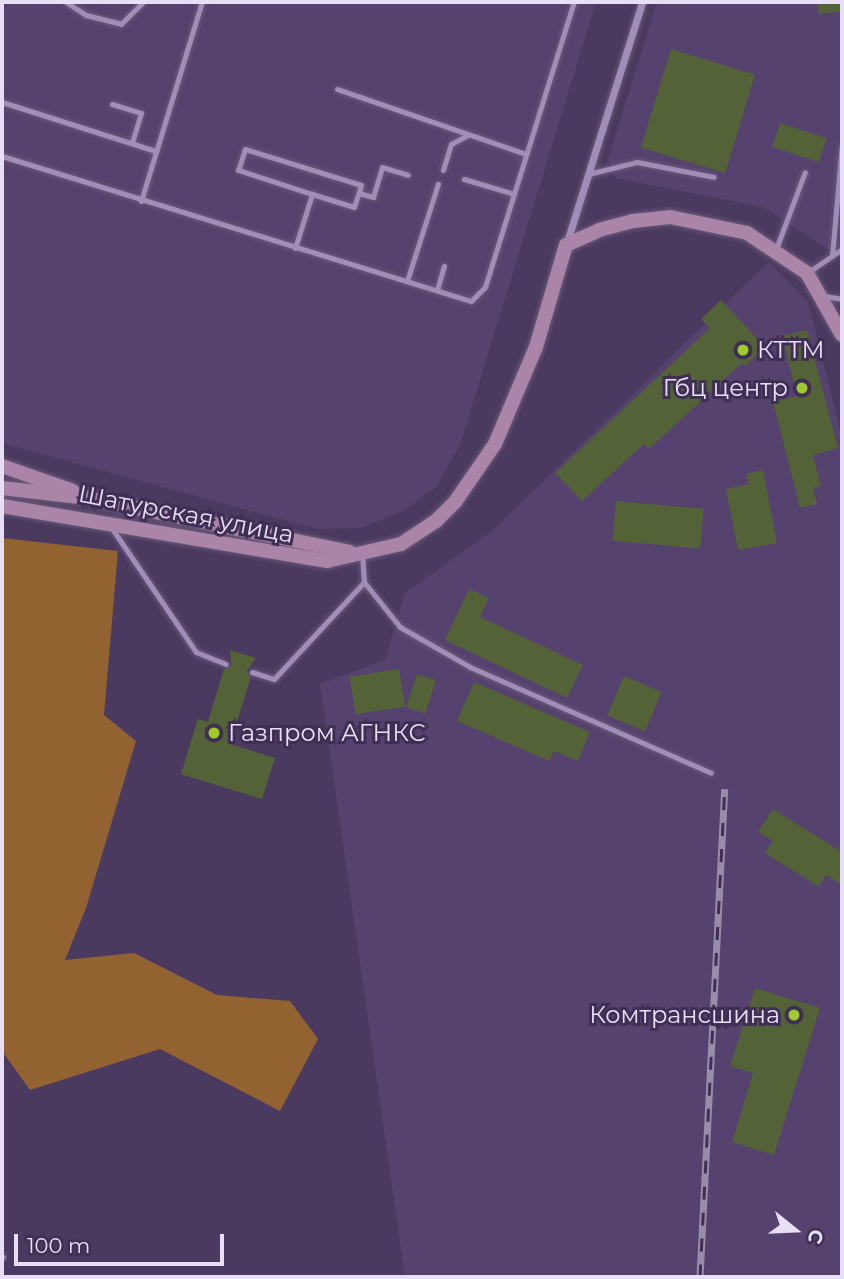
<!DOCTYPE html>
<html>
<head>
<meta charset="utf-8">
<style>
	body { margin:0 }
	#map { position:relative; width:844px; height:1279px; overflow:hidden; background:#4b3a5f; font-family:Montserrat,sans-serif }
	div>[style] { position:absolute }
	.built>* { inset:0; background:#56426e }
	.forest>* { inset:0; background:#936231 }
	.building>* { inset:0; background:#546238; transform-origin:0 0 }
	.roads { filter:drop-shadow(0 0 2px #685979) drop-shadow(0 0 2px #685979) }
	.lane>* { height:5px; margin:-2.5px; padding:0 2.5px; transform-origin:2.5px; border-radius:2.5px; background:#a08eb9 }
	.street>* { height:7px; margin:-3.5px; padding:0 3.5px; transform-origin:3.5px; border-radius:3.5px; background:#a08eb9 }
	.secondary>* { height:14px; margin:-7px; padding:0 7px; transform-origin:7px; border-radius:7px; background:#aa84a9 }
	.rail>* { height:7px; margin-top:-3.5px; transform-origin:0; background:repeating-linear-gradient(90deg,#402f54 0 13px,#998caa 0 26px); box-sizing:border-box; border-block:2px solid #998caa }
	.dots>* { width:19px; height:19px; translate:-50% -50%; box-sizing:border-box; border:4px solid #402f54; border-radius:50% }
	span { translate:-50% -50%; white-space:nowrap; text-align:center; line-height:1.15; -webkit-text-stroke:6px #402f54; paint-order:stroke }
	.poi-label { font-size:24px; color:#e8dff6 }
	.left { translate:0 -50%; text-align:left }
	.right { translate:-100% -50%; text-align:right }
	.street-label { font-size:24px; color:#e8dff6 }
	.frame { position:absolute; inset:0; border:4px solid #e8dff6; pointer-events:none }
	.north { position:absolute; left:760px; top:1195px; width:70px; height:70px; -webkit-text-stroke:5px #402f54; paint-order:stroke; rotate:108deg; font-size:19px; font-weight:700; line-height:28px; text-align:center; color:#e8dff6 }
	.north::after { content:''; display:block; margin:auto; width:24px; height:32px; background:#e8dff6; clip-path:polygon(50% 0,100% 100%,50% 72%,0 100%) }
	.scale { position:absolute; left:14px; top:1234px; width:210px; height:32px; box-sizing:border-box; border:4px solid #e8dff6; border-top:0; padding-left:9px; font-size:21px; line-height:24px; white-space:nowrap; color:#e8dff6; -webkit-text-stroke:5px #402f54; paint-order:stroke }
</style>
</head>
<body>
<div id="map">
	<div class="built">
		<div style="clip-path:polygon(2px 2px,596px 2px,460px 445px,436px 487px,403px 511px,361px 528px,317px 529px,2px 443px)"></div>
		<div style="clip-path:polygon(657px 2px,842px 2px,842px 258px,763px 207px,615px 178px,608px 160px)"></div>
		<div style="clip-path:polygon(769px 262px,808px 302px,842px 438px,842px 1277px,405px 1277px,320px 684px,385px 660px,405px 593px,492px 531px)"></div>
	</div>
	<div class="forest">
		<div style="clip-path:polygon(2px 538px,118px 551px,104px 715px,136px 741px,86px 908px,65px 960px,134px 953px,217px 995px,290px 1001px,318px 1039px,280px 1111px,160px 1049px,30px 1090px,2px 1051px)"></div>
	</div>
	<div class="building">
		<div style="clip-path:polygon(817px 2px,842px 2px,842px 11px,819px 14px)"></div>
		<div style="left:671px;top:49px;width:88px;height:103px;rotate:17deg"></div>
		<div style="left:780px;top:123px;width:49px;height:25px;rotate:18deg"></div>
		<div style="clip-path:polygon(721px 300px,765px 347px,745px 366px,742px 363px,649px 449px,644px 444px,582px 501px,555px 473px,710px 328px,701px 319px)"></div>
		<div style="clip-path:polygon(807px 330px,838px 448px,813px 455px,821px 486px,813px 488px,817px 504px,800px 508px,773px 402px,797px 396px,782px 336px)"></div>
		<div style="clip-path:polygon(763px 470px,777px 543px,738px 550px,726px 489px,749px 484px,746px 474px)"></div>
		<div style="left:616px;top:501px;width:88px;height:40px;rotate:5deg"></div>
		<div style="clip-path:polygon(469px 589px,489px 598px,480px 617px,583px 665px,567px 698px,445px 640px)"></div>
		<div style="clip-path:polygon(230px 650px,256px 658px,247px 671px,251px 677px,230px 744px,275px 758px,262px 799px,181px 774px,198px 719px,208px 722px,224px 669px,231px 665px)"></div>
		<div style="left:399px;top:669px;width:38px;height:50px;rotate:81deg"></div>
		<div style="left:417px;top:674px;width:20px;height:35px;rotate:18deg"></div>
		<div style="left:624px;top:676px;width:41px;height:43px;rotate:23deg"></div>
		<div style="clip-path:polygon(474px 682px,590px 732px,578px 761px,554px 751px,549px 761px,457px 721px)"></div>
		<div style="clip-path:polygon(773px 809px,842px 852px,842px 885px,826px 875px,819px 887px,765px 853px,773px 841px,758px 832px)"></div>
		<div style="clip-path:polygon(755px 988px,820px 1008px,774px 1155px,732px 1142px,753px 1073px,730px 1066px)"></div>
	</div>
	<div class="roads">
		<div class="lane">
			<div style="left:66px;top:2px;width:24px;rotate:33deg"></div>
			<div style="left:86px;top:15px;width:36px;rotate:14deg"></div>
			<div style="left:121px;top:24px;width:31px;rotate:-45deg"></div>
			<div style="left:337px;top:89px;width:200px;rotate:19deg"></div>
			<div style="left:2px;top:102px;width:162px;rotate:17.7deg"></div>
			<div style="left:112px;top:104px;width:30px;rotate:17deg"></div>
			<div style="left:141px;top:113px;width:31px;rotate:107deg"></div>
			<div style="left:2px;top:156px;width:491px;rotate:17.2deg"></div>
			<div style="left:471px;top:301px;width:20px;rotate:-45deg"></div>
			<div style="left:485px;top:287px;width:299px;rotate:-72.7deg"></div>
			<div style="left:443px;top:170px;width:27px;rotate:-73deg"></div>
			<div style="left:451px;top:144px;width:19px;rotate:-28deg"></div>
			<div style="left:588px;top:174px;width:50px;rotate:-13.8deg"></div>
			<div style="left:637px;top:162px;width:78px;rotate:11deg"></div>
			<div style="left:464px;top:179px;width:52px;rotate:16.7deg"></div>
			<div style="left:359px;top:193px;width:15px;rotate:16deg"></div>
			<div style="left:373px;top:197px;width:31px;rotate:-73deg"></div>
			<div style="left:382px;top:167px;width:27px;rotate:17deg"></div>
			<div style="left:141px;top:201px;width:208px;rotate:-73deg"></div>
			<div style="left:295px;top:248px;width:57px;rotate:-72.5deg"></div>
			<div style="left:312px;top:194px;width:44px;rotate:17.2deg"></div>
			<div style="left:354px;top:207px;width:23px;rotate:-72deg"></div>
			<div style="left:361px;top:185px;width:121px;rotate:-162.8deg"></div>
			<div style="left:245px;top:149px;width:22px;rotate:108deg"></div>
			<div style="left:238px;top:170px;width:78px;rotate:18deg"></div>
			<div style="left:776px;top:249px;width:82px;rotate:-69.4deg"></div>
			<div style="left:832px;top:256px;width:111px;rotate:-84.9deg"></div>
			<div style="left:807px;top:273px;width:42px;rotate:-34.4deg"></div>
			<div style="left:407px;top:281px;width:102px;rotate:-72.3deg"></div>
			<div style="left:437px;top:290px;width:25px;rotate:-74deg"></div>
			<div style="left:824px;top:296px;width:18px;rotate:9deg"></div>
			<div style="left:111px;top:527px;width:151px;rotate:55.8deg"></div>
			<div style="left:196px;top:652px;width:32px;rotate:22deg"></div>
			<div style="left:364px;top:582px;width:58px;rotate:51.3deg"></div>
			<div style="left:400px;top:627px;width:81px;rotate:29.7deg"></div>
			<div style="left:470px;top:667px;width:263px;rotate:23.7deg"></div>
			<div style="left:252px;top:672px;width:23px;rotate:18deg"></div>
			<div style="left:274px;top:679px;width:132px;rotate:-47.1deg"></div>
			<div style="left:364px;top:582px;width:26px;rotate:-94deg"></div>
			<div style="left:2px;top:1256px;width:1px;rotate:45deg"></div>
		</div>
		<div class="street">
			<div style="left:566px;top:245px;width:255px;rotate:-72.6deg"></div>
		</div>
		<div class="secondary">
			<div style="left:2px;top:466px;width:75px;rotate:19.4deg"></div>
			<div style="left:2px;top:488px;width:86px;rotate:6.7deg"></div>
			<div style="left:87px;top:498px;width:268px;rotate:11.6deg"></div>
			<div style="left:2px;top:506px;width:330px;rotate:9.6deg"></div>
			<div style="left:327px;top:561px;width:76px;rotate:-12.9deg"></div>
			<div style="left:401px;top:544px;width:42px;rotate:-33.3deg"></div>
			<div style="left:436px;top:521px;width:27px;rotate:-45deg"></div>
			<div style="left:455px;top:502px;width:70px;rotate:-55.4deg"></div>
			<div style="left:495px;top:444px;width:105px;rotate:-67.1deg"></div>
			<div style="left:536px;top:347px;width:106px;rotate:-73.6deg"></div>
			<div style="left:566px;top:245px;width:36px;rotate:-24deg"></div>
			<div style="left:599px;top:230px;width:35px;rotate:-15deg"></div>
			<div style="left:633px;top:221px;width:37px;rotate:-6deg"></div>
			<div style="left:670px;top:217px;width:79px;rotate:11.7deg"></div>
			<div style="left:747px;top:233px;width:72px;rotate:33.7deg"></div>
			<div style="left:807px;top:273px;width:71px;rotate:60.6deg"></div>
		</div>
	</div>
	<div class="rail">
		<div style="left:700px;top:1277px;width:489px;rotate:-87.1deg"></div>
	</div>
	<div class="dots">
		<div style="left:743px;top:350px;background:#a0c92c"></div>
		<div style="left:802px;top:388px;background:#a0c92c"></div>
		<div style="left:214px;top:733px;background:#a0c92c"></div>
		<div style="left:794px;top:1015px;background:#a0c92c"></div>
	</div>
	<div class="poi-label">
		<span class="left" style="left:757px;top:350px">КТТМ</span>
		<span class="right" style="left:788px;top:388px">Гбц центр</span>
		<span class="left" style="left:228px;top:733px">Газпром АГНКС</span>
		<span class="right" style="left:780px;top:1015px">Комтрансшина</span>
	</div>
	<div class="street-label">
		<span style="left:186px;top:514px;rotate:11deg">Шатурская улица</span>
	</div>
	<div class="frame"></div>
	<div class="north">С</div>
	<div class="scale">100 m</div>
</div>
</body>
</html>
